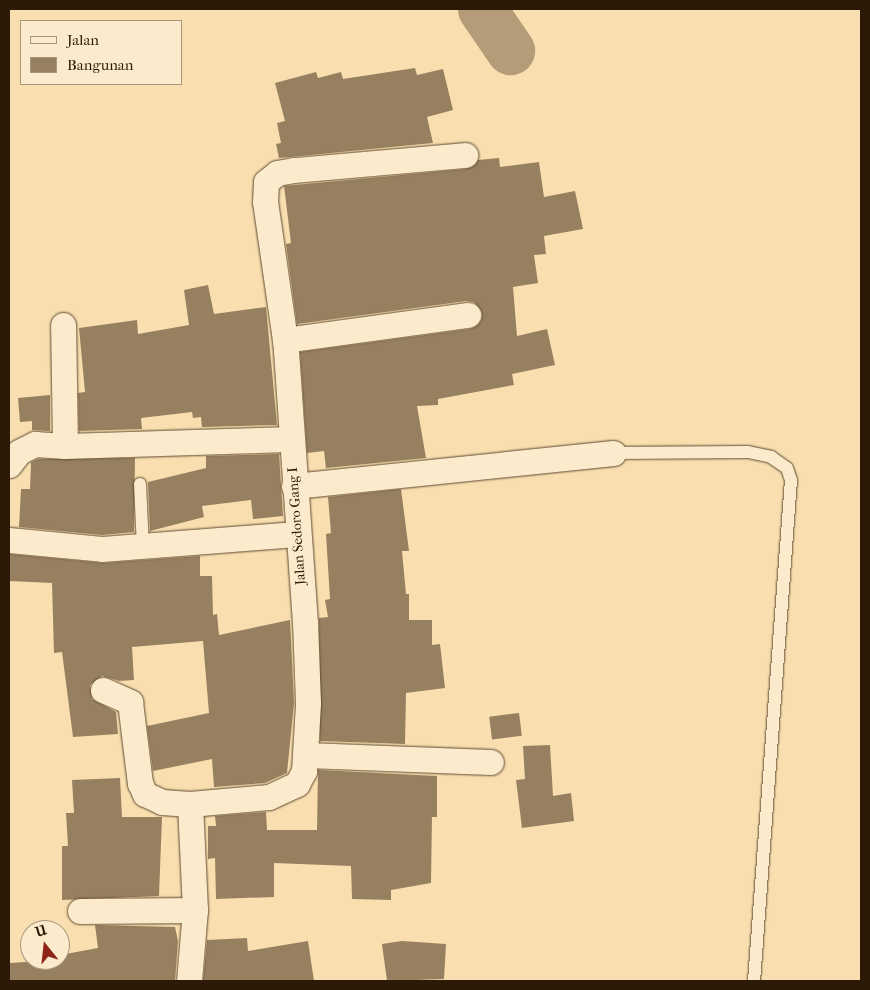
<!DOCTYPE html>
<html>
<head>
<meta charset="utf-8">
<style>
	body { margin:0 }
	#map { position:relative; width:870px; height:990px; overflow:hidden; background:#f9dfb0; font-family:"IM FELL French Canon",serif }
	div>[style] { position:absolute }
	.river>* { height:49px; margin:-24.5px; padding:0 24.5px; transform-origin:24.5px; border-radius:24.5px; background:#b39c77 }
	.building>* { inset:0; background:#97805f; transform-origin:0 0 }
	.roads { filter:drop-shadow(0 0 1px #5f4a31) drop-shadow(0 0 1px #5f4a31) }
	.lane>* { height:12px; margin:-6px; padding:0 6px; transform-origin:6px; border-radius:6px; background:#fbeacc }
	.street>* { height:25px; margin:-12.5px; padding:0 12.5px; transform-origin:12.5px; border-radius:12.5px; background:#fbeacc }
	span { translate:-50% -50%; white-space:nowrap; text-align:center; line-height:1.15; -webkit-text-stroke:4.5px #fbeacc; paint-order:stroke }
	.street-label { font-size:14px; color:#2c1907 }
	.frame { position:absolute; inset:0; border:10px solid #2c1907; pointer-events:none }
	.legend { position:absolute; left:20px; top:20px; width:162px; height:65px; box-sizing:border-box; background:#fbeacc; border:1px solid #a8967d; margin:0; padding:6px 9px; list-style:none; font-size:15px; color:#2c1907 }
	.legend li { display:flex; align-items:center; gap:10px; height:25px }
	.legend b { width:25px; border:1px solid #a8967d }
	.north { position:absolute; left:20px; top:920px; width:50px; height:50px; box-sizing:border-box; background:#fbeacc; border:1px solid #a8967d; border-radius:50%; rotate:344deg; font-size:14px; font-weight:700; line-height:20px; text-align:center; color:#2c1907 }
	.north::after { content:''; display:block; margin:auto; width:18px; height:22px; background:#8f2418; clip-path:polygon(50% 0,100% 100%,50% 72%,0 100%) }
</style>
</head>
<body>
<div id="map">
	<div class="river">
		<div style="left:482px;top:9px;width:50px;rotate:55.7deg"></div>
	</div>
	<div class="building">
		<div style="clip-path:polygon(415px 68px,417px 75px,443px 69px,453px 110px,427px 117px,433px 143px,279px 158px,276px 144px,281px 143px,277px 123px,285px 121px,275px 83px,316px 72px,318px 78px,341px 72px,343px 79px)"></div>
		<div style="clip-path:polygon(499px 158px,500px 167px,539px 162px,544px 197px,575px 191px,583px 229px,544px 236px,546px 254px,534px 255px,538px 283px,513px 287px,517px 336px,547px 329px,555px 365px,512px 374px,514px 385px,438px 399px,438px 405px,417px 406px,426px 458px,326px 468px,324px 451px,307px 453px,300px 352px,470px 329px,481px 321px,482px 313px,474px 302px,466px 301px,297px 324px,286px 244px,291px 243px,284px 186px,466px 169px,478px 160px)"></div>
		<div style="clip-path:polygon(208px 285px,214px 314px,266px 307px,277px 425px,202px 427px,201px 417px,193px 418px,192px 412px,141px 418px,142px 429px,79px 431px,78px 393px,85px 392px,79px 328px,137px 320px,138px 334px,189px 325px,184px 290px)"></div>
		<div style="clip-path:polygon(50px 395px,50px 431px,32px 430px,32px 421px,20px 422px,18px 398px)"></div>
		<div style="clip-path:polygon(279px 454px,283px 516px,253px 519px,251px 500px,202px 506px,204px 517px,150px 531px,148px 482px,206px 468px,206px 456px)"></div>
		<div style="clip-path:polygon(135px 458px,134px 532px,102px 535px,19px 527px,21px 489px,30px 489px,31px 462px,38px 459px)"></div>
		<div style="clip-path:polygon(401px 489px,409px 551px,402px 551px,406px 594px,409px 594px,409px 620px,432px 620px,432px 645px,440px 644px,445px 688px,406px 693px,405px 744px,320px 741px,319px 618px,328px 617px,325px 600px,330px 599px,326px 534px,331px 533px,328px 497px)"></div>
		<div style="clip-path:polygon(9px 554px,103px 563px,200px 556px,200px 576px,212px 576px,213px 615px,217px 614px,219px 635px,290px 620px,294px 703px,287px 773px,265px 783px,214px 787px,212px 759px,153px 771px,147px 726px,209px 713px,203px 641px,132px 647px,134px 680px,119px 681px,102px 676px,90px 685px,92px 699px,116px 712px,118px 734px,73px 737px,62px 652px,54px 653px,52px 583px,9px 581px)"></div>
		<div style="left:519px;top:713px;width:23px;height:30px;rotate:83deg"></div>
		<div style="clip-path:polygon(550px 745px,553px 796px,571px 793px,574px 821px,522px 828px,516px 780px,525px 779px,523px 746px)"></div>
		<div style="clip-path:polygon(318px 770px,437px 776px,437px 817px,432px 817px,431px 883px,391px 890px,391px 900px,352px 899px,351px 866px,274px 863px,274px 897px,216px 899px,215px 858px,208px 859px,208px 826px,216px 826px,215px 816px,266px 812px,267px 830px,317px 830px)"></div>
		<div style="clip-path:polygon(120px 778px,122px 817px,162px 817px,159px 896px,62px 900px,62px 846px,68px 846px,66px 813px,74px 813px,72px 780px)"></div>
		<div style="clip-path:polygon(95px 925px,175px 927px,178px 941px,175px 981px,9px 981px,9px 963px,60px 960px,60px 955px,98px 948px)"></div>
		<div style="clip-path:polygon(247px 938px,248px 951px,308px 941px,314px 981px,203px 981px,207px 940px)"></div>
		<div style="clip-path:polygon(402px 941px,446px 944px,444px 979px,387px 981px,382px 944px)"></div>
	</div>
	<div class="roads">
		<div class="lane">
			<div style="left:613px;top:453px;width:135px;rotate:-0.4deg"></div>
			<div style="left:748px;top:452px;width:24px;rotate:12deg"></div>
			<div style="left:771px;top:457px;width:19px;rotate:35deg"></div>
			<div style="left:787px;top:468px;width:13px;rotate:72deg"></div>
			<div style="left:791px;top:480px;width:502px;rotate:94.22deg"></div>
			<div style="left:140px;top:484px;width:64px;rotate:87.3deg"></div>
		</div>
		<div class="street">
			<div style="left:285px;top:340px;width:185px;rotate:-7.8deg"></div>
			<div style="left:65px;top:446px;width:225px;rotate:-1.8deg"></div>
			<div style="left:9px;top:465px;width:16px;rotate:-52deg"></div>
			<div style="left:19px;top:452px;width:18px;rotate:-27deg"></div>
			<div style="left:35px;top:444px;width:30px;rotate:4deg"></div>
			<div style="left:65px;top:446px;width:121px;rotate:-90.9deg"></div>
			<div style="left:294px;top:486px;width:321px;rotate:-5.9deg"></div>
			<div style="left:9px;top:540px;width:93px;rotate:5.5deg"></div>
			<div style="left:102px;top:549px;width:195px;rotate:-4.4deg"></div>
			<div style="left:103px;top:690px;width:30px;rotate:24deg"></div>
			<div style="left:130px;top:702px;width:82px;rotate:83deg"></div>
			<div style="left:140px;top:783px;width:12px;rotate:66deg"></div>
			<div style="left:145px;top:794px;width:19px;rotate:25deg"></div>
			<div style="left:162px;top:802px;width:28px;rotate:4deg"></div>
			<div style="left:306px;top:755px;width:185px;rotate:2.2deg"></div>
			<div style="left:80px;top:911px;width:115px;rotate:-0.5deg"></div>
			<div style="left:189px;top:981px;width:71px;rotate:-85.2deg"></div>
			<div style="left:195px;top:910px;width:106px;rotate:-92.7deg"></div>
			<div style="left:190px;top:804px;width:79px;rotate:-5.1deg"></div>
			<div style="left:269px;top:797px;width:31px;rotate:-25deg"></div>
			<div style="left:297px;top:784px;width:15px;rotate:-62deg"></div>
			<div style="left:304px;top:771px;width:68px;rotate:-86.6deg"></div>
			<div style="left:308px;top:703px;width:80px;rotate:-92.1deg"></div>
			<div style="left:305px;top:623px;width:284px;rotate:-94deg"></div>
			<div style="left:285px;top:340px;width:139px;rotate:-98.2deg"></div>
			<div style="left:265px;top:202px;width:20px;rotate:-87deg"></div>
			<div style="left:266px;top:182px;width:14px;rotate:-39deg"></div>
			<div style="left:277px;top:173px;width:17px;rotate:-10deg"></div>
			<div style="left:294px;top:170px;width:172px;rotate:-5deg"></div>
		</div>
	</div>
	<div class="street-label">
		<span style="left:297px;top:526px;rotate:-94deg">Jalan Sedoro Gang I</span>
	</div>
	<div class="frame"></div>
	<ul class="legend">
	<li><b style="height:6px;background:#fbeacc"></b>Jalan</li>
	<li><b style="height:14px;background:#97805f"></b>Bangunan</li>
	</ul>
	<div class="north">U</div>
</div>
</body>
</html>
